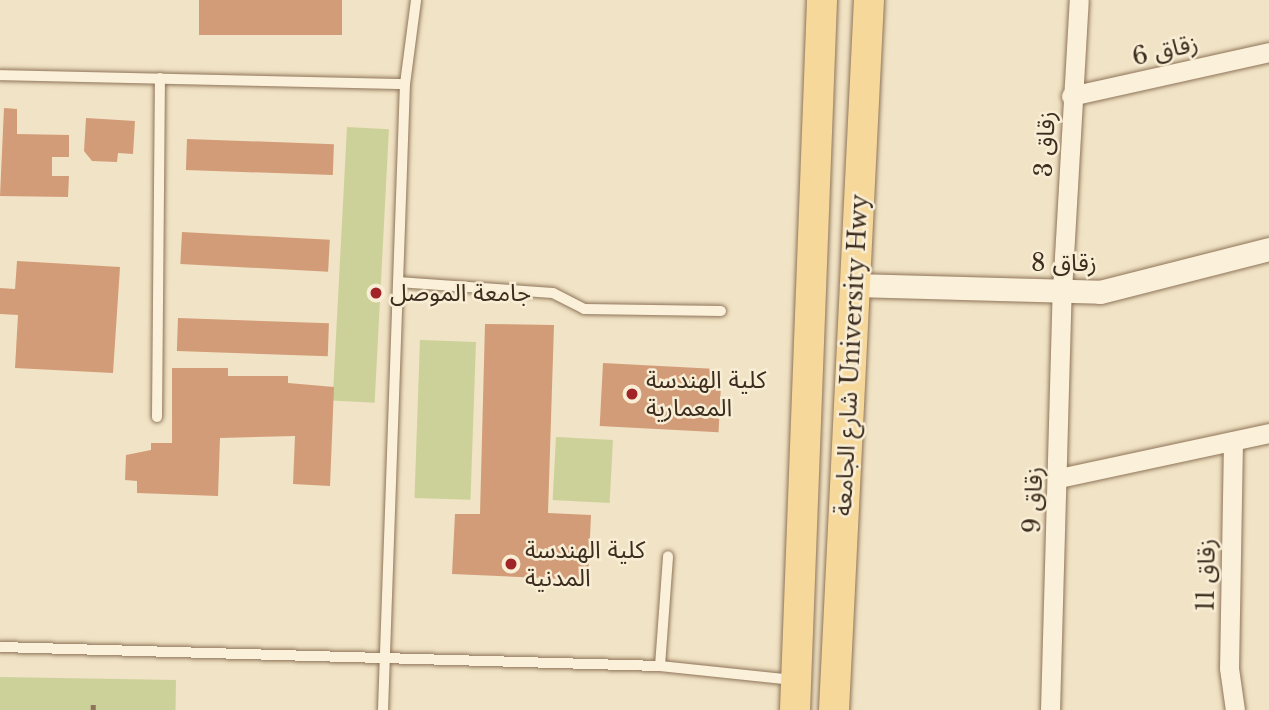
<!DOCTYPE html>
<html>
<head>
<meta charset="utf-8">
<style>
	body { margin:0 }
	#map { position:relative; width:1269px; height:710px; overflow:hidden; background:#f1e3c5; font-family:"Libre Baskerville","Noto Sans Arabic",serif }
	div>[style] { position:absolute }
	.green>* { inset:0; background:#cbd198; transform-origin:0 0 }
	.building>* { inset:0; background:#d29c78; transform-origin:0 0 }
	.path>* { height:4.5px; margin-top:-2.25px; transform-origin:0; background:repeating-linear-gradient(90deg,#8e7459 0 5px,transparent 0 8.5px) }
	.roads { filter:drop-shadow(0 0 2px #8e7459) drop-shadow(0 0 2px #8e7459) }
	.service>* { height:10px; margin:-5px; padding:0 5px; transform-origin:5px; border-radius:5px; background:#fbf0d9 }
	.minor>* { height:19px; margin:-9.5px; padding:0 9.5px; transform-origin:9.5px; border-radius:9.5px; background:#fbf0d9 }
	.tertiary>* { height:23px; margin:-11.5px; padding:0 11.5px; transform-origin:11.5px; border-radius:11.5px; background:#fbf0d9 }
	.primary>* { height:30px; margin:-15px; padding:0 15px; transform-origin:15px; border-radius:15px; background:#f6d89b }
	.dots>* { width:19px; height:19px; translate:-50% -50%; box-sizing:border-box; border:4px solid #f8edd5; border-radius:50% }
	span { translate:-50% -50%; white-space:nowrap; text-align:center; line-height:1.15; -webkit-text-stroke:5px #f8edd5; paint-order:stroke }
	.street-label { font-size:24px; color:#3d2d1e }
	.poi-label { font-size:24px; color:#3d2d1e }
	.left { translate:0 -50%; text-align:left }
</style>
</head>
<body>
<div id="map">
	<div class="green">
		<div style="left:347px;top:127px;width:42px;height:274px;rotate:3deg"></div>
		<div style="left:420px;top:340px;width:56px;height:158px;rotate:2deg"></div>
		<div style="left:556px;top:437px;width:57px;height:63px;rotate:3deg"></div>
		<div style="left:0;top:677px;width:176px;height:33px;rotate:1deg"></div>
	</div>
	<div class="building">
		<div style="left:199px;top:0;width:143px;height:35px"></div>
		<div style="clip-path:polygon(4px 108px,17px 109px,17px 134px,69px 135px,69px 157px,52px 157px,52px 176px,69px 176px,68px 197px,0 196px)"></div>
		<div style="clip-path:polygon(86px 118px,135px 121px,133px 154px,118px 153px,117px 162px,92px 161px,84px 151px)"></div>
		<div style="left:187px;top:139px;width:147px;height:31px;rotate:2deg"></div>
		<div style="left:182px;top:232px;width:148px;height:32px;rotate:3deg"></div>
		<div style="clip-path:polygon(17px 261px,120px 267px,113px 373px,15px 368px,18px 315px,0 314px,0 288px,15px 289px)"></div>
		<div style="left:178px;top:318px;width:151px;height:33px;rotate:2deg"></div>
		<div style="clip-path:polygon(485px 324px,554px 325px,548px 513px,591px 515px,588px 580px,452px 574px,455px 514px,480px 514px)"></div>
		<div style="left:603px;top:363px;width:119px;height:63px;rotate:3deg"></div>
		<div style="clip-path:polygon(172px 368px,228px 368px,228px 376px,288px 376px,288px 383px,334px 387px,330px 486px,293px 484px,295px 436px,220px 438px,218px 496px,137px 493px,137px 481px,125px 480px,126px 455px,151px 450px,151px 443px,172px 443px)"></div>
	</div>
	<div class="path">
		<div style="left:93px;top:710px;width:8px;rotate:-90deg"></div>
	</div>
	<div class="roads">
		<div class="service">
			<div style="left:0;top:75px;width:405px;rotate:1.3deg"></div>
			<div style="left:398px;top:282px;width:155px;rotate:4.1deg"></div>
			<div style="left:553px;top:293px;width:35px;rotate:27deg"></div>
			<div style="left:584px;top:309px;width:137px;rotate:0.8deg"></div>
			<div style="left:157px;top:417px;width:339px;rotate:-89.5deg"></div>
			<div style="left:0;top:647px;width:660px;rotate:1.65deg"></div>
			<div style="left:660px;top:666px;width:134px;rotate:6deg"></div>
			<div style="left:660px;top:666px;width:110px;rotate:-85.8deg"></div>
			<div style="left:383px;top:710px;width:626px;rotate:-87.99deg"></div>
			<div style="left:405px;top:84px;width:85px;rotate:-82.5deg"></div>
		</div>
		<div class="minor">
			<div style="left:1071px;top:96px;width:203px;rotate:-12.5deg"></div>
			<div style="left:1233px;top:441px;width:227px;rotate:91deg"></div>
			<div style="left:1229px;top:668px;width:42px;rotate:81.9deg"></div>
			<div style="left:1059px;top:478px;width:215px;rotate:-12.1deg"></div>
			<div style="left:1050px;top:710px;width:419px;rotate:-88.4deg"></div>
			<div style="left:1062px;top:291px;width:291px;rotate:-86.7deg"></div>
		</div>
		<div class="tertiary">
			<div style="left:854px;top:285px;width:246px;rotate:1.6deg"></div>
			<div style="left:1100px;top:292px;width:174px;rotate:-14.3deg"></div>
		</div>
		<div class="primary">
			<div style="left:795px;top:710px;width:711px;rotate:-87.82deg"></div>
			<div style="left:834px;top:710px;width:711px;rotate:-87.18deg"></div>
		</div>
	</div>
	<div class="dots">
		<div style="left:376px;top:293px;background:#a12528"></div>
		<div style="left:632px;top:394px;background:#a12528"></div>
		<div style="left:511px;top:564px;background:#a12528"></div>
	</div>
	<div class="street-label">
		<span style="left:1165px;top:50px;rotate:-13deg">زقاق 6</span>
		<span style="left:1045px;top:144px;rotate:-87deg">زقاق 3</span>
		<span style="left:1064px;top:263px">زقاق 8</span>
		<span style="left:851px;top:355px;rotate:-87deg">شارع الجامعة University Hwy</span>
		<span style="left:1033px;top:500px;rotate:-88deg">زقاق 9</span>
		<span style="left:1206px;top:575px;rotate:-89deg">زقاق 11</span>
	</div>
	<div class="poi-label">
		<span class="left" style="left:390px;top:293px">جامعة الموصل</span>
		<span class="left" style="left:646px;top:394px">كلية الهندسة<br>المعمارية</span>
		<span class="left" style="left:525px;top:564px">كلية الهندسة<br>المدنية</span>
	</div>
</div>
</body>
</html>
